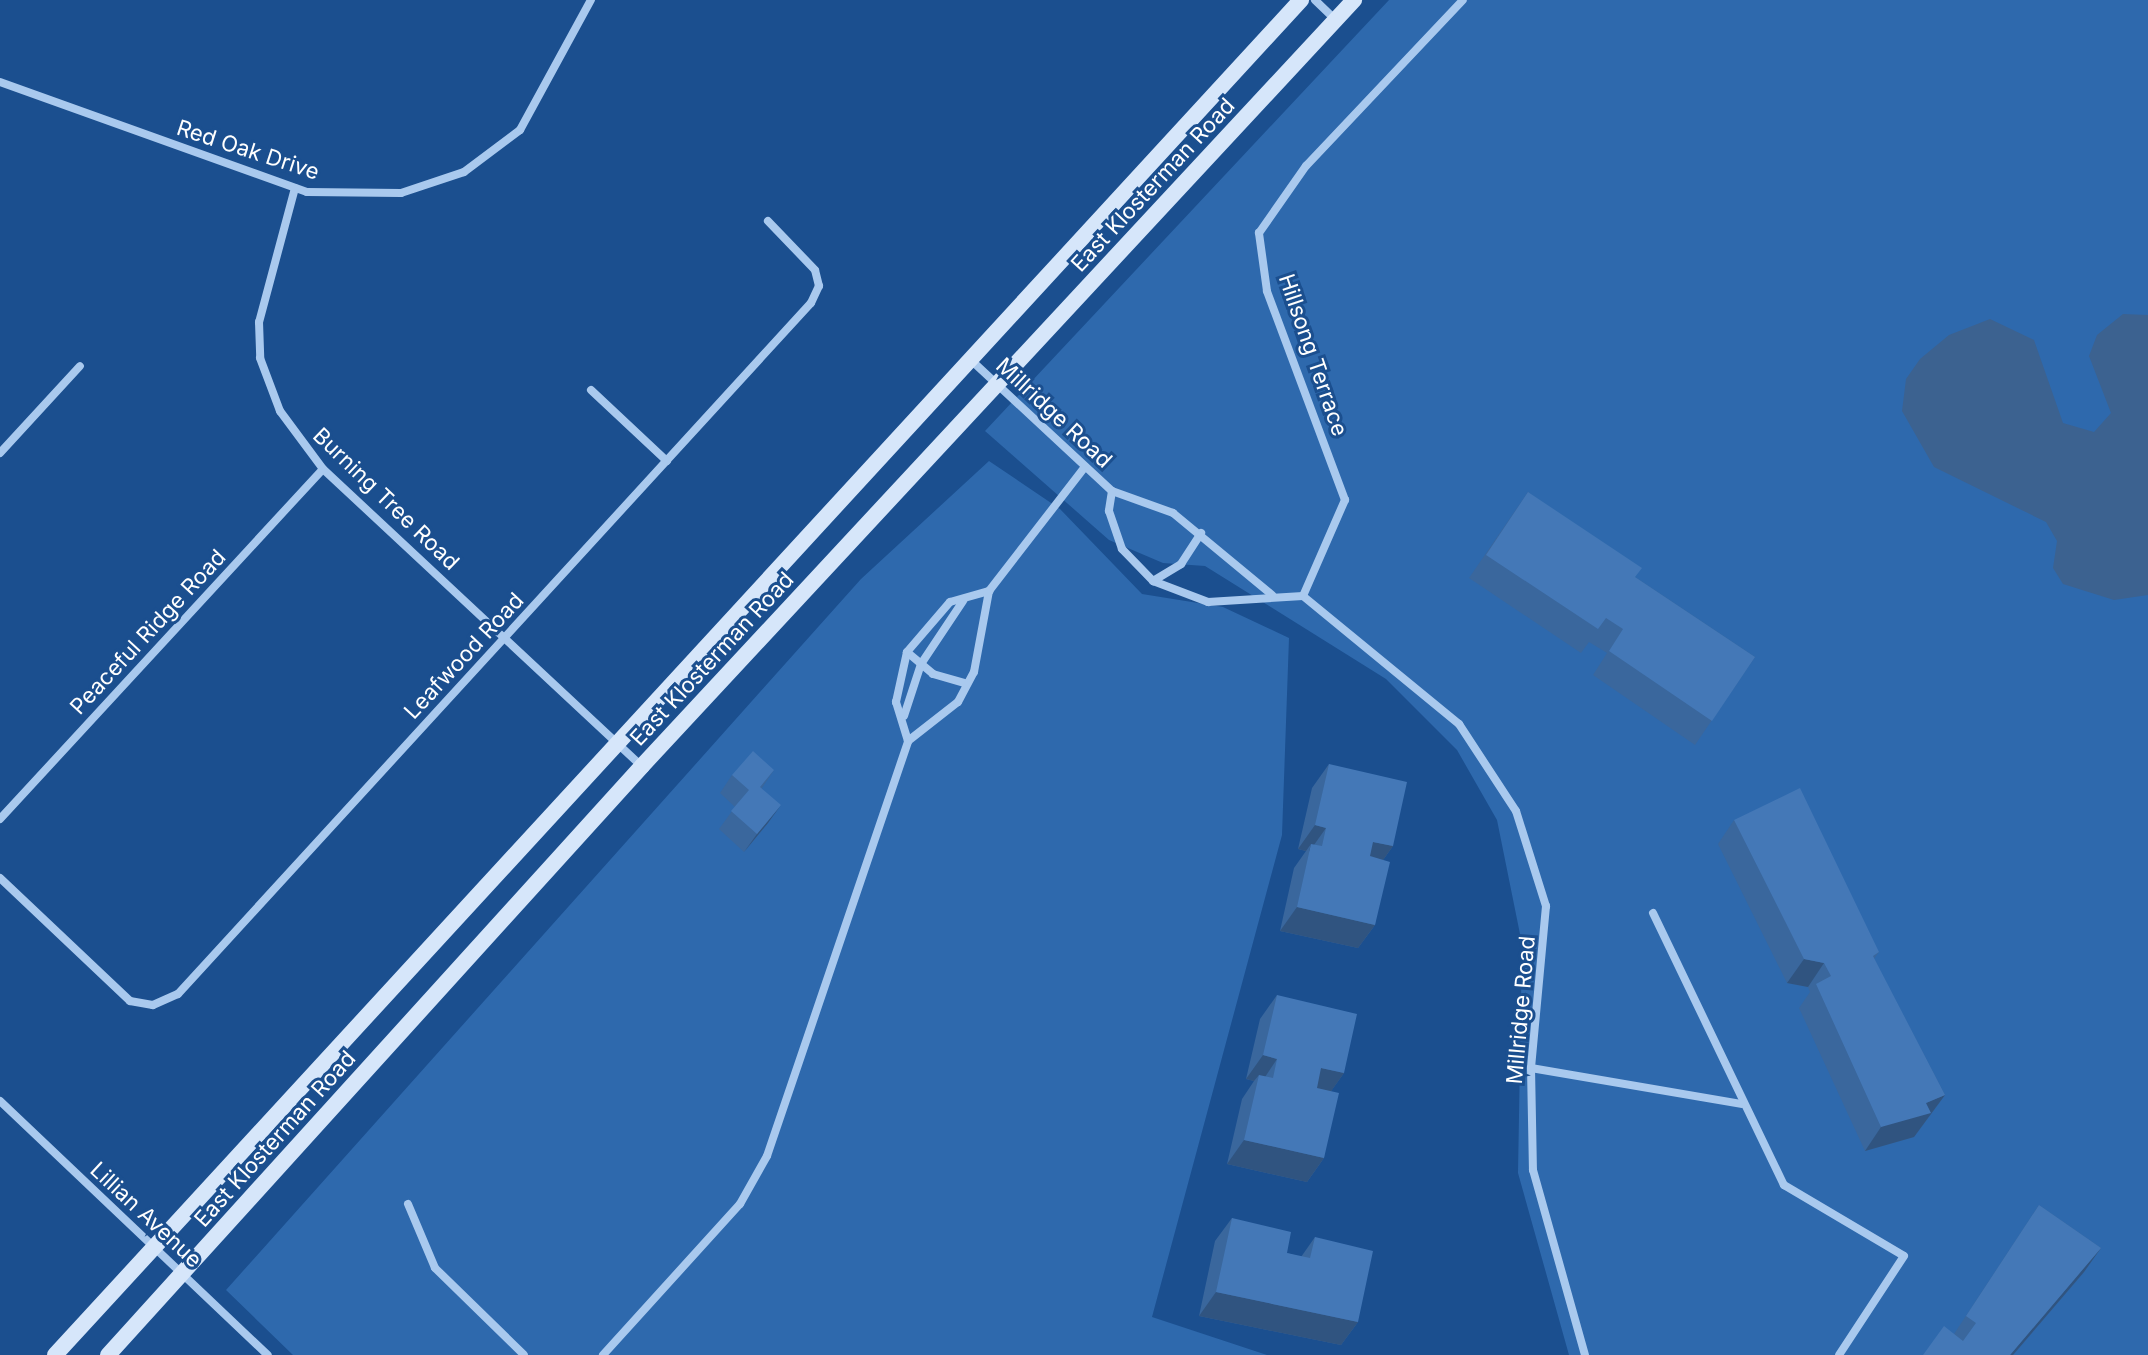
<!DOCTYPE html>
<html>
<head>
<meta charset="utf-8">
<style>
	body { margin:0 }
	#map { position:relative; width:2148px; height:1355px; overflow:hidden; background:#1b4f8f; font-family:Inter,sans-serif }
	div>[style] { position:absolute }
	.green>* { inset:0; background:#2e69ad }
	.water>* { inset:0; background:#3c6290 }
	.minor>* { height:8px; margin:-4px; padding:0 4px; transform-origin:4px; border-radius:4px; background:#a9c9ee }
	.secondary>* { height:16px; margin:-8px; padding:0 8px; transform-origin:8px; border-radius:8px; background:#d6e6fa }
	.wall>* { inset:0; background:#3a679d }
	.shaded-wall>* { inset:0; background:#305480 }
	.building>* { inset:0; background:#4478b7 }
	span { translate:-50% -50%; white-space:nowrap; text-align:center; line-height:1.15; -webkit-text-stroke:6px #1b4f8f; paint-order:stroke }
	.street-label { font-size:22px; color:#fff }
</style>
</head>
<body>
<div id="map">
	<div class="green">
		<div style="clip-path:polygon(1389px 0,2148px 0,2148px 1355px,1569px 1355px,1518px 1173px,1522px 944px,1497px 820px,1457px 750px,1386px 679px,1205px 566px,1163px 563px,1109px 540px,985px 431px)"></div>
		<div style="clip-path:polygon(989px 461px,1060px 509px,1142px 594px,1223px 607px,1289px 638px,1282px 835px,1152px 1317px,1267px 1355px,293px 1355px,226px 1290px,861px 579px)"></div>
	</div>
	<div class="water">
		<div style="clip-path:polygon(2123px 314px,2148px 315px,2148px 595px,2114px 600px,2063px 584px,2053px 568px,2057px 541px,2046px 522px,1934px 467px,1902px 411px,1906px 379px,1920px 359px,1949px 335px,1990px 319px,2034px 340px,2063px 423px,2094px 432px,2111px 413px,2089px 356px,2097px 335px)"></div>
	</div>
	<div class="minor">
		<div style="left:1315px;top:0;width:29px;rotate:44deg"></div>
		<div style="left:0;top:82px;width:326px;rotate:19.7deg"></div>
		<div style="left:307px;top:192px;width:94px;rotate:0.6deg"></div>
		<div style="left:401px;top:193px;width:66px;rotate:-18.4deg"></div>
		<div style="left:464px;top:172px;width:70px;rotate:-36.9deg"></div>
		<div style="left:520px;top:130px;width:148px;rotate:-61.4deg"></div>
		<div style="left:295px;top:188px;width:139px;rotate:105deg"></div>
		<div style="left:259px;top:322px;width:36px;rotate:88deg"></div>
		<div style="left:260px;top:358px;width:57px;rotate:69.3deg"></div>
		<div style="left:280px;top:411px;width:72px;rotate:53.4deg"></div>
		<div style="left:323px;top:469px;width:435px;rotate:43deg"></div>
		<div style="left:972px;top:361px;width:191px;rotate:42.9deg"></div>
		<div style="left:1112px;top:491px;width:65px;rotate:19.8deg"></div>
		<div style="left:1173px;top:513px;width:129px;rotate:39.6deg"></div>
		<div style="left:591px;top:390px;width:104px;rotate:43.1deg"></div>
		<div style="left:0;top:453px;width:118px;rotate:-47.4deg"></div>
		<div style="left:1112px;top:491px;width:20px;rotate:99deg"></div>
		<div style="left:1109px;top:511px;width:40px;rotate:71.1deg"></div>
		<div style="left:1122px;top:549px;width:45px;rotate:45.9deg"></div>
		<div style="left:1153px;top:581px;width:59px;rotate:20.9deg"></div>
		<div style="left:1208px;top:602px;width:95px;rotate:-3.6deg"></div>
		<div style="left:1303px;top:596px;width:202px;rotate:39.4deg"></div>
		<div style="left:1459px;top:724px;width:104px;rotate:56.8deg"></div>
		<div style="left:1516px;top:811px;width:100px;rotate:72.5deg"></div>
		<div style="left:1546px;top:906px;width:163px;rotate:95.3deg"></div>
		<div style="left:1531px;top:1068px;width:102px;rotate:88.9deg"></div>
		<div style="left:1533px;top:1170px;width:192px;rotate:74.3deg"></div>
		<div style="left:1153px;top:581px;width:33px;rotate:-31deg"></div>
		<div style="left:1181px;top:564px;width:37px;rotate:-57deg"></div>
		<div style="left:1303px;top:596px;width:105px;rotate:-66.4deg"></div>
		<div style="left:1345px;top:500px;width:223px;rotate:-110.5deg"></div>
		<div style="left:1267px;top:291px;width:59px;rotate:-97.9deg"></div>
		<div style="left:1259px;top:233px;width:82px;rotate:-55deg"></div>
		<div style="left:1306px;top:166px;width:228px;rotate:-46.6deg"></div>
		<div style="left:907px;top:652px;width:34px;rotate:40deg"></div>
		<div style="left:933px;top:674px;width:35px;rotate:16deg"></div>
		<div style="left:904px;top:716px;width:55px;rotate:-71.9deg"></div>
		<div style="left:921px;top:664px;width:76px;rotate:-56.3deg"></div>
		<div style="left:908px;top:741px;width:63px;rotate:-38deg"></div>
		<div style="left:958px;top:702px;width:34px;rotate:-62deg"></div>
		<div style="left:974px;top:672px;width:82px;rotate:-79.5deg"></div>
		<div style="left:989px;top:591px;width:157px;rotate:-52.3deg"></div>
		<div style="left:0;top:819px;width:476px;rotate:-47.3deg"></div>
		<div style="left:0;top:878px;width:179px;rotate:43.4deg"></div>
		<div style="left:130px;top:1001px;width:23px;rotate:10deg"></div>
		<div style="left:153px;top:1005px;width:27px;rotate:-24deg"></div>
		<div style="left:178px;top:994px;width:937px;rotate:-47.51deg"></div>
		<div style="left:811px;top:303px;width:19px;rotate:-65deg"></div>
		<div style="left:819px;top:286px;width:16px;rotate:-104deg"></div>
		<div style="left:815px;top:270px;width:68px;rotate:-133.8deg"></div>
		<div style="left:1653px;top:913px;width:302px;rotate:64.3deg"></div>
		<div style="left:1784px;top:1185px;width:139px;rotate:30.6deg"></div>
		<div style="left:1904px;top:1256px;width:118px;rotate:123.3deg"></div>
		<div style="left:1531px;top:1068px;width:213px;rotate:9.7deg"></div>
		<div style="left:0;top:1101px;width:369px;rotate:43.5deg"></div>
		<div style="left:408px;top:1204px;width:69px;rotate:67.1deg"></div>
		<div style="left:435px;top:1268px;width:124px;rotate:44.3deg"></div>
		<div style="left:603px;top:1355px;width:204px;rotate:-47.8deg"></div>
		<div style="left:740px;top:1204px;width:55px;rotate:-60.6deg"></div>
		<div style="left:767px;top:1156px;width:438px;rotate:-71.2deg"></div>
		<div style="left:908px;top:741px;width:41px;rotate:-107.1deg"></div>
		<div style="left:896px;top:702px;width:51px;rotate:-77.6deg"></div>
		<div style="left:907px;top:652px;width:66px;rotate:-49.3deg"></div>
		<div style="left:950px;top:602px;width:41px;rotate:-15.8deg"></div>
	</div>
	<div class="secondary">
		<div style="left:55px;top:1355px;width:1841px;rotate:-47.4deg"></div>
		<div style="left:108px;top:1355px;width:795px;rotate:-47.8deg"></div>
		<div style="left:642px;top:766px;width:1046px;rotate:-47.09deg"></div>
	</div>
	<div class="wall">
		<div style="clip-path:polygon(1528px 492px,1635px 577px,1755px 657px,1695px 745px,1593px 675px,1607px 653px,1589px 642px,1581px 653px,1469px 578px)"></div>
		<div style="clip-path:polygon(1329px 764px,1393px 846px,1383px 860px,1375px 925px,1358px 948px,1280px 931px,1294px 868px,1306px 851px,1298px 849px,1312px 788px)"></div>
		<div style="clip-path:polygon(774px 770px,762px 788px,768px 823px,744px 852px,719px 829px,735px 807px,720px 793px,732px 775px)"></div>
		<div style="clip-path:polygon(1734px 820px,1879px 952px,1874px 959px,1945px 1095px,1914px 1137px,1865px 1151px,1799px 1008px,1810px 992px,1808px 987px,1787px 983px,1718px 844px)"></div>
		<div style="clip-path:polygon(1277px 995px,1344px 1073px,1331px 1091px,1324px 1158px,1307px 1182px,1227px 1164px,1242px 1099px,1254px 1081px,1246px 1079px,1260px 1019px)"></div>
		<div style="clip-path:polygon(2039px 1205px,2101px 1248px,2084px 1272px,2013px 1355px,1923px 1355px,1954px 1334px)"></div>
		<div style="clip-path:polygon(1232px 1218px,1287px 1253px,1301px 1257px,1315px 1237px,1358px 1322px,1341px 1345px,1199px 1316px,1215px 1241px)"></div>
	</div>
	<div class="shaded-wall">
		<div style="clip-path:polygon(781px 805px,768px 823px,744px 852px,757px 834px)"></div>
		<div style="clip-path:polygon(1315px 825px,1326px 828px,1309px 852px,1311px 844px,1306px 851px,1298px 849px)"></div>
		<div style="clip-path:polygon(1373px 842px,1393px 846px,1376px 870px,1356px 865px)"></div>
		<div style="clip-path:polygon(1297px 907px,1375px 925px,1358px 948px,1280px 931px)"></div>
		<div style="clip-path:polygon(1804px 959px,1824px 963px,1808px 987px,1787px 983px)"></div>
		<div style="clip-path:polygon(1263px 1055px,1277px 1059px,1261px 1083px,1259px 1075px,1254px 1081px,1246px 1079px)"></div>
		<div style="clip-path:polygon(1321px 1068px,1344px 1073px,1327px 1097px,1304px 1092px)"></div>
		<div style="clip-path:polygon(1945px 1095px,1914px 1137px,1865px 1151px,1881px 1127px,1926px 1103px)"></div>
		<div style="clip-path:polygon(1244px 1140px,1324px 1158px,1307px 1182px,1227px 1164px)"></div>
		<div style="clip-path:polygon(2101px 1248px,2084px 1272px,2013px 1355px,2010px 1355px)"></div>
		<div style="clip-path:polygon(1216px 1292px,1358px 1322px,1341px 1345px,1199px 1316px)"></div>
	</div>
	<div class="building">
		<div style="clip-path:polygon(1528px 492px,1642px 568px,1635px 577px,1755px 657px,1712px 721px,1609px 651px,1623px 629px,1606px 618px,1598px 629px,1486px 555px)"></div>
		<div style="clip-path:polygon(753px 751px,774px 770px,760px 787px,781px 805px,757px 834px,731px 811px,749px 790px,732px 775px)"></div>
		<div style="clip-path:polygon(1329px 764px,1407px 782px,1393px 846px,1373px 842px,1370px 856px,1390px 862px,1375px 925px,1297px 907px,1311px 844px,1322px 846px,1326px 828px,1315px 825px)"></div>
		<div style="clip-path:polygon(1800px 788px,1879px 952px,1873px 956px,1945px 1095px,1926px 1103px,1931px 1113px,1881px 1127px,1816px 984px,1831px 976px,1824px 963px,1804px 959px,1734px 820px)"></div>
		<div style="clip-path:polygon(1277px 995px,1357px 1014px,1344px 1073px,1321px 1068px,1317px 1088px,1339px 1093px,1324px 1158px,1244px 1140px,1259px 1075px,1273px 1078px,1277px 1059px,1263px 1055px)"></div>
		<div style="clip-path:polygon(2039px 1205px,2101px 1248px,2010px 1355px,1923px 1355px,1944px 1326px,1963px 1341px,1976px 1323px,1966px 1316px)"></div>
		<div style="clip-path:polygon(1232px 1218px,1291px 1232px,1287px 1253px,1310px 1258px,1315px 1237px,1373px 1251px,1358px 1322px,1216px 1292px)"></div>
	</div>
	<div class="street-label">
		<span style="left:248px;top:150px;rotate:18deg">Red Oak Drive</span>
		<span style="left:1153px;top:185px;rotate:-47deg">East Klosterman Road</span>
		<span style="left:1313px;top:355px;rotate:71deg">Hillsong Terrace</span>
		<span style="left:1054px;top:413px;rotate:43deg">Millridge Road</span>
		<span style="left:386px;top:499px;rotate:44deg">Burning Tree Road</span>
		<span style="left:148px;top:632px;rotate:-47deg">Peaceful Ridge Road</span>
		<span style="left:464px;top:656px;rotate:-47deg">Leafwood Road</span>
		<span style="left:712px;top:659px;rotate:-47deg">East Klosterman Road</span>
		<span style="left:1521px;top:1010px;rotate:-85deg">Millridge Road</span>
		<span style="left:275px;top:1139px;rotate:-48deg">East Klosterman Road</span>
		<span style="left:146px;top:1215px;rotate:43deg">Lillian Avenue</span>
	</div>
</div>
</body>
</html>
